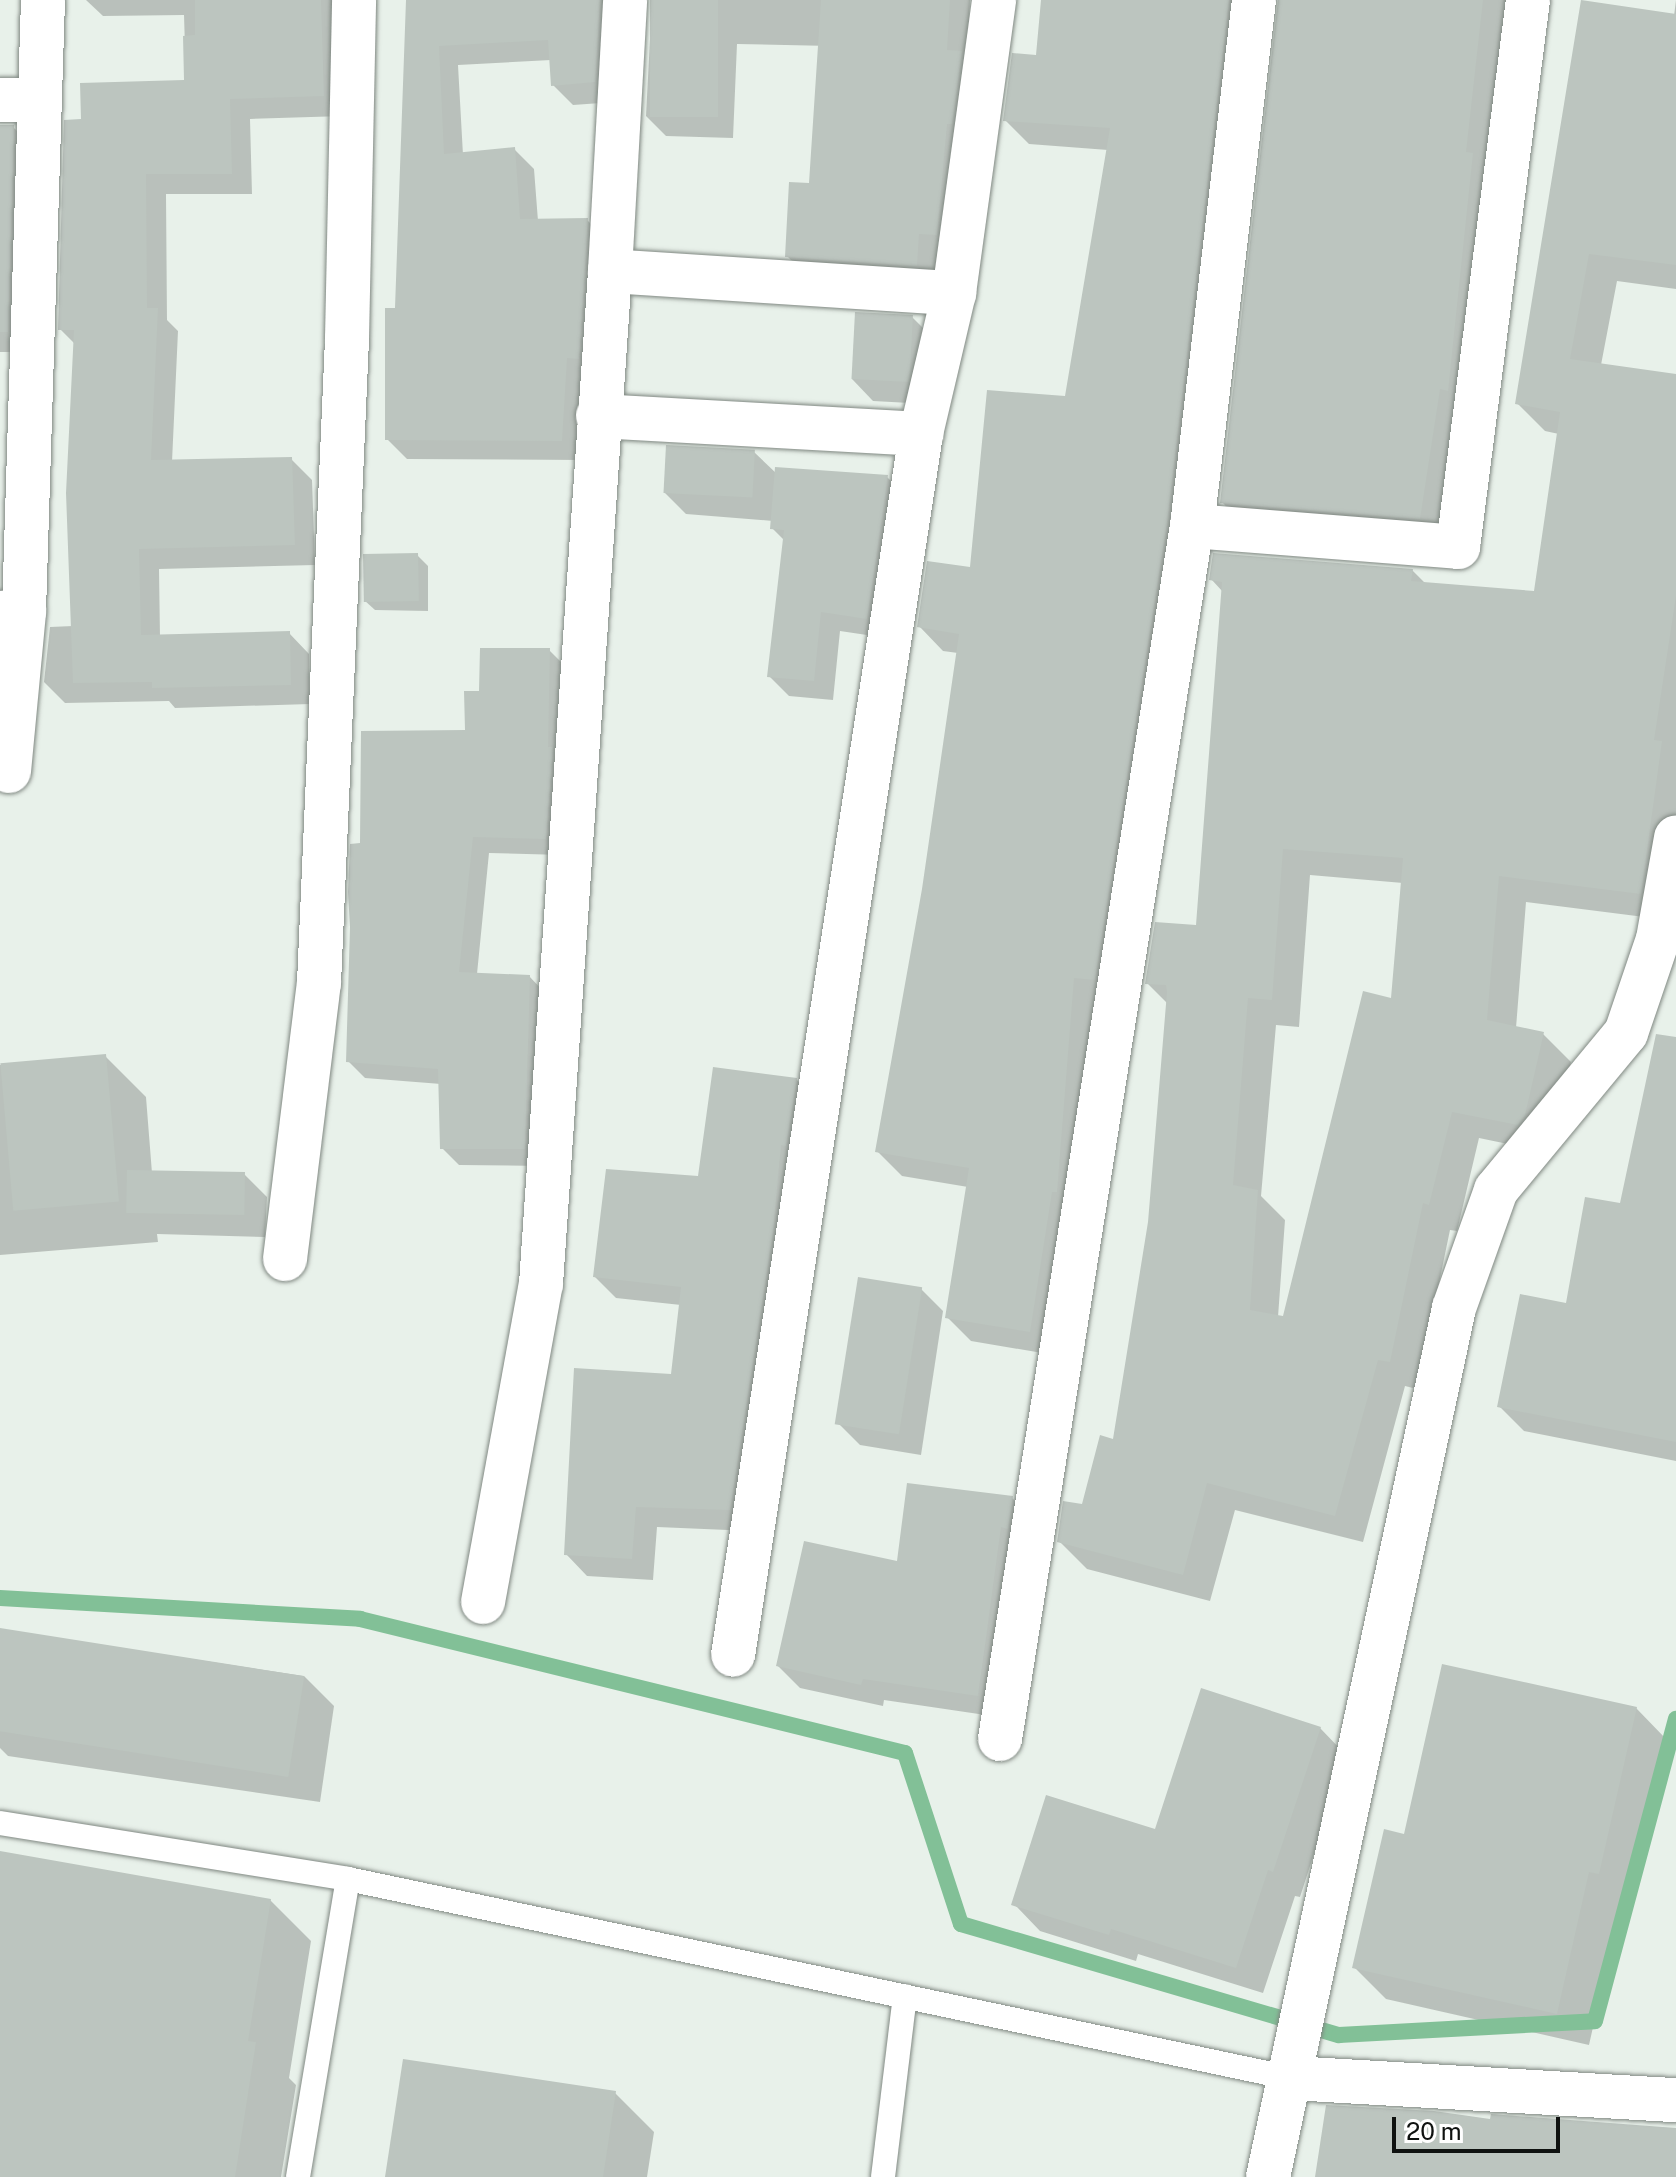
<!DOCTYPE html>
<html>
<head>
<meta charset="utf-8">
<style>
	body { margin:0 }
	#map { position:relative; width:1676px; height:2177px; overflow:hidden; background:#e8f1ea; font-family:"Public Sans",sans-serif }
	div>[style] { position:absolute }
	.shadow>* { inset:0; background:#0003 }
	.stream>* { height:16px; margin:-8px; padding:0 8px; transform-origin:8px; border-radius:8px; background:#82c097 }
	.building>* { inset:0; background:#bcc5bf; transform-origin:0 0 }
	.roads { filter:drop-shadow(0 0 2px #808882) drop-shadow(0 0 2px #808882) }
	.service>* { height:24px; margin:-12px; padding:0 12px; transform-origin:12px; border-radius:12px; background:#fff }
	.minor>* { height:44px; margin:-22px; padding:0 22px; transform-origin:22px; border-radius:22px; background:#fff }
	span { translate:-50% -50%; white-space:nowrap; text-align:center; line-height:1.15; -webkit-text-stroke:6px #fff; paint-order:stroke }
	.scale { position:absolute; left:1392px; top:2117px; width:168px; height:36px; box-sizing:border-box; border:4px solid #0f1210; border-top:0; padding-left:10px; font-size:24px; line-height:28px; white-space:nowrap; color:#0f1210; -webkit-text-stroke:6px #fff; paint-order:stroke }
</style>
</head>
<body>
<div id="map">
	<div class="shadow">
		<div style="clip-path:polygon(86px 0,340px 0,344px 116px,250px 119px,252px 194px,166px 194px,167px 320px,178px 331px,172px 462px,291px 459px,312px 480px,315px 565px,159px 569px,160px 637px,289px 633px,309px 654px,310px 704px,175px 708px,169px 701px,65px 703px,44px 682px,50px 627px,73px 626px,75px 344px,60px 329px,83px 121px,186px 82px,184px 15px,103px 16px)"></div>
		<div style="clip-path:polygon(408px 0,631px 0,615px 102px,573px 105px,553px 85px,551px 60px,458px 65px,463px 155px,514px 149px,534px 169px,538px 221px,587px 220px,607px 240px,582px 460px,407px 459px,387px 439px,397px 310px)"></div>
		<div style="clip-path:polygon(652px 0,832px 0,831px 46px,737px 44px,733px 138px,666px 136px,646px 116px)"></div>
		<div style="clip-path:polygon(895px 0,970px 0,967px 59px,936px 285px,807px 276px,787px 256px,884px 209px)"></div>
		<div style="clip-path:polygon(1047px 0,1276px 0,1268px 1px,1054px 1355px,971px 1341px,947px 1317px,968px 1187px,902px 1176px,878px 1152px,924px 889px,958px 653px,943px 651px,919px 626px,972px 570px,1067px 398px,1108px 150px,1029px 144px,1005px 120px,1038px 57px)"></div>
		<div style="clip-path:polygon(1280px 0,1519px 0,1444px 542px,1246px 527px,1222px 502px)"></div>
		<div style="clip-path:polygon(evenodd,1676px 0,1676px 289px,1617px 281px,1601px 365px,1676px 376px,1676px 863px,1668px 920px,1526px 902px,1516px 1028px,1543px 1034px,1571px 1062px,1552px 1144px,1546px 1152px,1479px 1138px,1457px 1231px,1450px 1230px,1417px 1389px,1405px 1386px,1363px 1542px,1235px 1510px,1210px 1601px,1087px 1569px,1059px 1541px,1084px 1506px,1115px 1441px,1150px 1222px,1167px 1003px,1147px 983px,1197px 927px,1223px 592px,1211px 579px,1412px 570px,1426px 584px,1536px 593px,1559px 434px,1545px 431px,1517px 403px,1674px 16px,1676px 0,1310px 875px,1403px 883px,1393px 1000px,1285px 1318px,1278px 1317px,1285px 1220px,1261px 1196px,1276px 1025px,1299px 1027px,1310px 875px)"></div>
		<div style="clip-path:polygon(0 127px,13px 127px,34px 148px,28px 352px,0 352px)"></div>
		<div style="clip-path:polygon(912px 317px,934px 339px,928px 404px,873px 401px,852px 379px)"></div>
		<div style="clip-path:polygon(754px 452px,777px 474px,887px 477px,907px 497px,887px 638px,840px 631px,833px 700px,789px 696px,769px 676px,785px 541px,772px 528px,773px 521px,686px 514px,664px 492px)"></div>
		<div style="clip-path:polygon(417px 555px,428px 566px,428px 611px,375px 610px,364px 600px)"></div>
		<div style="clip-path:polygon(549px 650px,566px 667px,563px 855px,489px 853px,477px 974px,529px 976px,546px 994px,542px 1166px,459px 1165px,442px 1148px,441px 1084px,365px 1078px,348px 1061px,362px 845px,467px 732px,481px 694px)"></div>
		<div style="clip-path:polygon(105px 1056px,146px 1097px,152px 1173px,245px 1175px,267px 1197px,265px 1237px,157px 1234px,158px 1242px,0 1255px,0 1065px)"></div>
		<div style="clip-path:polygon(796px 1079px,817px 1101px,751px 1531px,657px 1527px,653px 1580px,587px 1576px,566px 1554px,673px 1376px,681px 1305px,616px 1298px,595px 1277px,700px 1178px)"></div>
		<div style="clip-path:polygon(1676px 1106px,1676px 1461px,1524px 1431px,1499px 1406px,1568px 1306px)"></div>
		<div style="clip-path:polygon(921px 1289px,943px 1311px,921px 1455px,860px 1445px,838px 1423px)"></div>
		<div style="clip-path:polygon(1012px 1498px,1034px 1519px,999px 1717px,884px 1700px,883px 1706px,800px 1688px,778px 1666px)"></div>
		<div style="clip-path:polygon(0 1630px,304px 1676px,334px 1706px,320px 1802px,8px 1756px,0 1748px)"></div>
		<div style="clip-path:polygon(1636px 1708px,1668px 1741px,1631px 1905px,1621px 1903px,1589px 2045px,1386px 1999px,1354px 1967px,1405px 1836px)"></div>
		<div style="clip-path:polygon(1320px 1728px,1346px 1755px,1300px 1897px,1295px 1896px,1263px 1993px,1138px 1954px,1136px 1961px,1040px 1931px,1014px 1904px,1156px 1831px)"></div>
		<div style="clip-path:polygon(0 1853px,270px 1900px,311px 1941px,289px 2078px,296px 2085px,281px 2177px,0 2177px)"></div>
		<div style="clip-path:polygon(615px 2093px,654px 2132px,647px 2177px,387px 2177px)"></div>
	</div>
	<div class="stream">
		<div style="left:0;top:1598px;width:361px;rotate:3.3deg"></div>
		<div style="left:360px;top:1619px;width:561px;rotate:13.81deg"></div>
		<div style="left:905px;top:1753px;width:180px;rotate:71.9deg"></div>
		<div style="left:961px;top:1924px;width:394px;rotate:16.4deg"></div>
		<div style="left:1339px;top:2035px;width:256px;rotate:-3.1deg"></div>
		<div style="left:1595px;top:2021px;width:313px;rotate:-75deg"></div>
	</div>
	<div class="building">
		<div style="clip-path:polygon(195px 0,321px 0,324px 96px,230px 99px,232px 174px,146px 174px,147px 308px,158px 308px,151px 460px,292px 457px,295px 545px,139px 549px,141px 635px,290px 631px,291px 685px,152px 688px,152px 682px,73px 683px,66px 493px,74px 330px,58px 330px,64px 120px,81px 119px,80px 83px,184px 80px,183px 36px,195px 35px)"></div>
		<div style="clip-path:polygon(406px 0,600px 0,595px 82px,551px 86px,548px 40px,439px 46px,444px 154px,515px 147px,520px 219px,588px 218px,579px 359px,567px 358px,562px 441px,385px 440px,385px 308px,395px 308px)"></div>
		<div style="left:650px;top:0;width:68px;height:117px"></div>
		<div style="clip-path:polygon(821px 0,950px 0,947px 50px,962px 51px,952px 124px,947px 124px,937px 235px,919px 234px,917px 266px,785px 257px,789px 182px,809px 183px)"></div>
		<div style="clip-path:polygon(1041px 0,1229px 0,1167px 523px,1095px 980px,1074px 978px,1057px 1192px,1052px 1192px,1030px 1332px,945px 1318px,969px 1168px,875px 1152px,922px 889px,959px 634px,917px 627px,927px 561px,970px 567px,987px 390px,1065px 396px,1110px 128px,1003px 121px,1012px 53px,1036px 55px)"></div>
		<div style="clip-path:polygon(1278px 0,1483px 0,1466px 152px,1473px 153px,1448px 391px,1440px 389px,1420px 519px,1220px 503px)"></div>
		<div style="clip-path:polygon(evenodd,1581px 0,1676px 14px,1676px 265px,1589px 254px,1570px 359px,1676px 374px,1676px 596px,1654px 740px,1662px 741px,1641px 894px,1499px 876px,1487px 1020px,1544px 1032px,1525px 1115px,1518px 1125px,1452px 1112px,1429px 1205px,1423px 1203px,1390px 1362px,1378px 1360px,1335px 1516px,1207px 1483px,1183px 1575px,1057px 1542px,1063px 1501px,1082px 1504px,1100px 1435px,1113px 1439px,1148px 1222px,1167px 992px,1166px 985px,1145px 984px,1155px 922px,1196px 925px,1222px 582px,1209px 580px,1213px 553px,1413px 569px,1411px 581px,1534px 591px,1560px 412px,1515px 404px,1581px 0,1283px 849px,1403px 858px,1391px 998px,1363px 991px,1283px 1316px,1250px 1310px,1258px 1190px,1233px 1185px,1248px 998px,1272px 1000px,1283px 849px)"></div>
		<div style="clip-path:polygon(0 125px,14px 125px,8px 332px,0 332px)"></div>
		<div style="left:855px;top:312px;width:58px;height:67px;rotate:3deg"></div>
		<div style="left:666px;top:445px;width:89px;height:48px;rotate:3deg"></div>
		<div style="clip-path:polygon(775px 467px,888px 475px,867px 619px,821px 612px,814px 681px,767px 677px,784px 530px,770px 529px)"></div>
		<div style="left:418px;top:553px;width:48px;height:55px;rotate:89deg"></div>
		<div style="clip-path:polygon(480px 648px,550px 648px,548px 747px,553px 747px,546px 839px,473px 837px,459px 972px,530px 975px,525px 1149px,440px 1149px,438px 1069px,346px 1062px,350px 927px,348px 892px,350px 844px,360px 843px,361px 731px,465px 730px,464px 691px,479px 691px)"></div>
		<div style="clip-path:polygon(1656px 1034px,1676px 1037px,1676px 1442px,1497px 1407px,1520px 1294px,1566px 1303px,1585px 1197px,1620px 1203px)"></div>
		<div style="left:106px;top:1054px;width:148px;height:106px;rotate:85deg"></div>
		<div style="clip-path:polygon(713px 1067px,797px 1078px,786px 1146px,781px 1145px,773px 1232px,730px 1510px,636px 1507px,632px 1559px,564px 1555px,574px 1368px,671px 1374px,681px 1287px,593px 1277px,606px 1169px,698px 1176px)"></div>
		<div style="left:127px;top:1170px;width:118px;height:43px;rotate:1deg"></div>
		<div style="left:858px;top:1277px;width:65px;height:149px;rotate:9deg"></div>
		<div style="clip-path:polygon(907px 1483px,1013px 1496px,1008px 1529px,1001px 1527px,978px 1696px,863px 1679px,861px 1685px,776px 1666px,804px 1541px,897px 1561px)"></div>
		<div style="left:0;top:1628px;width:308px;height:102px;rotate:9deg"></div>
		<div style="clip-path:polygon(1442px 1664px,1637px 1707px,1599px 1874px,1589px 1872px,1557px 2014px,1352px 1968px,1384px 1829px,1404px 1834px)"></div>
		<div style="clip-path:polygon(1201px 1688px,1321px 1727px,1273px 1872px,1268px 1870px,1236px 1968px,1111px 1929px,1109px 1935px,1011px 1905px,1046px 1795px,1155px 1829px)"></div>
		<div style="clip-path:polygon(0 1851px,271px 1899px,248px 2041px,256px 2042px,235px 2177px,0 2177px)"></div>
		<div style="clip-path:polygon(403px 2059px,616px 2091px,603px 2177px,385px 2177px)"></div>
		<div style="clip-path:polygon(1326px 2105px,1434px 2111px,1490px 2119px,1491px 2114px,1676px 2128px,1676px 2177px,1315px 2177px)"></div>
	</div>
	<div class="roads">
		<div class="service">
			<div style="left:0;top:1823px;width:352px;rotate:9.1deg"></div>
			<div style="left:348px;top:1879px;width:964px;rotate:11.92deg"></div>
			<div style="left:298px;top:2177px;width:302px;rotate:-80.5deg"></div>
			<div style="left:883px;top:2177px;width:182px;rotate:-83.1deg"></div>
		</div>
		<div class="minor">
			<div style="left:0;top:100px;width:39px"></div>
			<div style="left:610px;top:271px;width:345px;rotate:3.7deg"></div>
			<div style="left:954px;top:293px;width:145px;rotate:103.2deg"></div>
			<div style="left:954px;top:293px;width:296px;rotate:-82.2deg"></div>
			<div style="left:598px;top:416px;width:324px;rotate:3.2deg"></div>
			<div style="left:921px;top:434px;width:1235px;rotate:98.75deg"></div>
			<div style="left:1192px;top:526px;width:267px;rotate:4.5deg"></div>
			<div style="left:1458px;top:547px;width:551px;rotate:-82.71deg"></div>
			<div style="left:0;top:613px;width:24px;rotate:-5deg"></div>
			<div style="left:24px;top:611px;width:611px;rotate:-88.22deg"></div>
			<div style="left:9px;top:771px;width:161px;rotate:-84.6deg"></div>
			<div style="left:285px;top:1259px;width:278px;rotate:-83deg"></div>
			<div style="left:319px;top:983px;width:645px;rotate:-87.51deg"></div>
			<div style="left:347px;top:339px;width:339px;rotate:-88.8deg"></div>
			<div style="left:483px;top:1602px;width:323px;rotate:-79.7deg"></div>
			<div style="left:541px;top:1284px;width:1015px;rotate:-86.1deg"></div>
			<div style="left:610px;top:271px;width:271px;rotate:-86.8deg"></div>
			<div style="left:1000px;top:1739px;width:1228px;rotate:-81.01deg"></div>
			<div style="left:1192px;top:526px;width:530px;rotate:-83.28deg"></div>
			<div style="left:1291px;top:2078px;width:386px;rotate:3.3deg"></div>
			<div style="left:1268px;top:2177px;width:889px;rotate:-77.92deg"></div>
			<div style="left:1454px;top:1308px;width:125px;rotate:-70.4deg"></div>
			<div style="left:1496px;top:1190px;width:204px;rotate:-50.4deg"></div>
			<div style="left:1626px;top:1033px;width:99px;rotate:-71.2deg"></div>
			<div style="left:1658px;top:939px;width:103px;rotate:-79.9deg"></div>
		</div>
	</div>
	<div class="scale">20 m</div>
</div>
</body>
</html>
